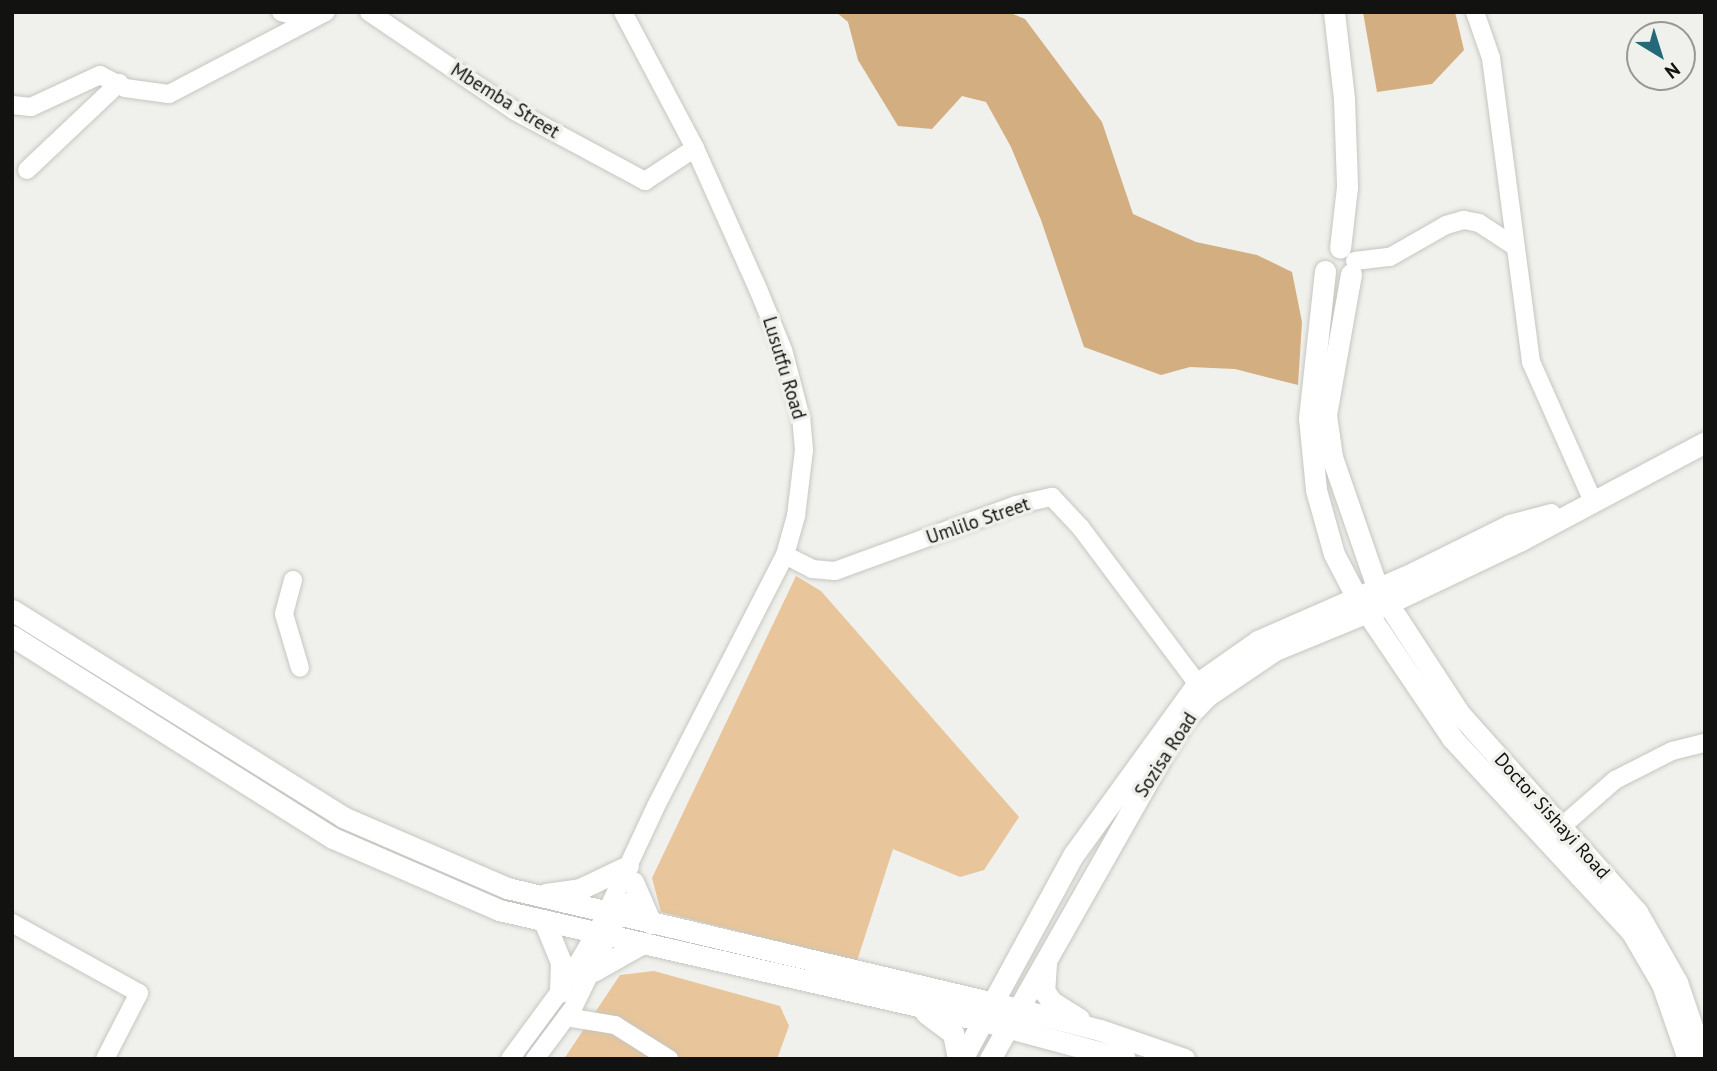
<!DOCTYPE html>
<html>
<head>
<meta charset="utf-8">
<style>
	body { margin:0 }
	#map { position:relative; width:1717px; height:1071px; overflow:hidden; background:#f0f1ec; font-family:"PT Sans",sans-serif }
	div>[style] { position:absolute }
	.green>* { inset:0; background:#e8c59a }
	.forest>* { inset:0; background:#d3ae80 }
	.roads { filter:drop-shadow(0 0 2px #c6c6c1) drop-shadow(0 0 2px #c6c6c1) }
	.minor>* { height:18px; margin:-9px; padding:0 9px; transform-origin:9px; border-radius:9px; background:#fff }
	.major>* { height:21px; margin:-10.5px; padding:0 10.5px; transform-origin:10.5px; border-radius:10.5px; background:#fff }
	span { translate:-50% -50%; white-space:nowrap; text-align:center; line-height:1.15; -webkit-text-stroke:7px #f0f1ec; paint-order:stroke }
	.street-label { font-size:19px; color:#121210 }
	.frame { position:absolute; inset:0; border:14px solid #121210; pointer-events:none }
	.north { position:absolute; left:1626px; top:21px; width:70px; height:70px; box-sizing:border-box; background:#f0f1ec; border:2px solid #979894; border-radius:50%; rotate:142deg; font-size:19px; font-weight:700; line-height:28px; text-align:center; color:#121210 }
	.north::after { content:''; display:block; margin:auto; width:24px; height:32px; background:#236979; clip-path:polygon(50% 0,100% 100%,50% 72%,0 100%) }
</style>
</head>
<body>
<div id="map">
	<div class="green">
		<div style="clip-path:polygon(796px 576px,821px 591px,1019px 817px,984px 870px,960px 877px,893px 849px,857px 961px,661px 912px,652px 878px)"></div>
		<div style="clip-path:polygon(654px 971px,780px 1006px,789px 1026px,777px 1059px,564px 1059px,620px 975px)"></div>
	</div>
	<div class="forest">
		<div style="clip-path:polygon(836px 12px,1008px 12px,1025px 19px,1102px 122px,1133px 214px,1196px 242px,1257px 255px,1292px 272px,1302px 322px,1298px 385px,1235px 369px,1190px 367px,1161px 375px,1084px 347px,1041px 220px,1011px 147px,986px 102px,962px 96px,932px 129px,898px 126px,858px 60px,848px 22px)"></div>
		<div style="clip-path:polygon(1363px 12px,1455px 12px,1464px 50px,1432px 84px,1377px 92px)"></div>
	</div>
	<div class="roads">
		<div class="minor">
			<div style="left:281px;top:12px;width:28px;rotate:15deg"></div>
			<div style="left:369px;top:12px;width:176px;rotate:34.1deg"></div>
			<div style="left:515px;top:111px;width:148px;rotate:28.3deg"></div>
			<div style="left:645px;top:181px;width:60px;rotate:-33.4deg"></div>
			<div style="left:1475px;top:12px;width:49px;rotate:70.8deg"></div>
			<div style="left:1491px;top:58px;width:307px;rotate:82.5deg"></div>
			<div style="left:1531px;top:362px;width:150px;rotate:66deg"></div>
			<div style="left:12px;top:105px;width:19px;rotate:6deg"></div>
			<div style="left:31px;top:107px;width:76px;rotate:-24.9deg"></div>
			<div style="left:100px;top:75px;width:28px;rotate:27deg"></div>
			<div style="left:125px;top:88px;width:44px;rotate:7.8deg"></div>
			<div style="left:169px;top:94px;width:177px;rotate:-27.6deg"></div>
			<div style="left:27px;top:170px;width:127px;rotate:-43.4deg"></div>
			<div style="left:1355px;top:261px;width:35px;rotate:-7deg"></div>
			<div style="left:1390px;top:257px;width:64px;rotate:-29.7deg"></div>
			<div style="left:1446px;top:225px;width:19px;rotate:-16deg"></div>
			<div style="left:1464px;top:220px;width:15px;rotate:11deg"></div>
			<div style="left:1479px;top:223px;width:42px;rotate:33.3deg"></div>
			<div style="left:785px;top:555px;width:30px;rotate:27deg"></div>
			<div style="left:812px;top:569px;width:23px;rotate:5deg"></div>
			<div style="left:835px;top:571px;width:193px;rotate:-20deg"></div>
			<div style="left:1016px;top:505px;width:37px;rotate:-13deg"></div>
			<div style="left:1052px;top:497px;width:42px;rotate:46.9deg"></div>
			<div style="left:1081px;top:528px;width:207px;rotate:53.2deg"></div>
			<div style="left:293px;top:580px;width:35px;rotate:105deg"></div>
			<div style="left:284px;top:614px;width:56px;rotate:73.5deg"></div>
			<div style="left:1552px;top:835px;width:84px;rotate:-41.1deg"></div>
			<div style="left:1615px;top:780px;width:64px;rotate:-27deg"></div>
			<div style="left:1672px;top:751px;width:34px;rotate:-14deg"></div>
			<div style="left:12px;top:923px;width:145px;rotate:28.9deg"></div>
			<div style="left:139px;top:993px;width:74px;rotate:117.3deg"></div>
			<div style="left:566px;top:1017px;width:50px;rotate:9.3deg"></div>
			<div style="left:615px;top:1025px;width:64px;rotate:32.2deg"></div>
			<div style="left:510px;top:1059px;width:94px;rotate:-53.6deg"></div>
			<div style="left:566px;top:983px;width:69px;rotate:-59.3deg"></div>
			<div style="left:601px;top:924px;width:130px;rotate:-65deg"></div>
			<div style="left:656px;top:806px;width:282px;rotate:-62.8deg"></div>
			<div style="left:785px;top:555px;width:41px;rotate:-74.2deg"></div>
			<div style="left:796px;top:516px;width:66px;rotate:-83.1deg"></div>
			<div style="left:804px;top:450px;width:32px;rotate:-95deg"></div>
			<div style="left:801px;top:418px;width:70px;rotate:-104.8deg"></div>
			<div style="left:783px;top:350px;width:66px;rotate:-112.3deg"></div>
			<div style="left:758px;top:289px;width:154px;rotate:-114.1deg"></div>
			<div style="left:695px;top:148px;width:154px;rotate:-117.9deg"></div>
			<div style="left:535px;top:1059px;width:64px;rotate:-53.3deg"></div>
			<div style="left:573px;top:1008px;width:118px;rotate:-63.9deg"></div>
		</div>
		<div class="major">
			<div style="left:1334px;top:12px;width:88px;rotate:83.4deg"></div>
			<div style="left:1344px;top:99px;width:88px;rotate:88deg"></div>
			<div style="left:1347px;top:187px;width:61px;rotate:96.5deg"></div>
			<div style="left:1325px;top:271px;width:148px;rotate:96.2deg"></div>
			<div style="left:1309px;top:418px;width:72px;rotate:84.4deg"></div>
			<div style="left:1316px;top:490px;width:66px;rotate:74.3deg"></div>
			<div style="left:1334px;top:554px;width:47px;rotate:62.4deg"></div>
			<div style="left:1356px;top:596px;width:171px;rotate:55.9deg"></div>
			<div style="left:1452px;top:738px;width:263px;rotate:47.2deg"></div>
			<div style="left:1631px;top:931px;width:61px;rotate:59.7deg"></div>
			<div style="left:1662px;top:984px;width:79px;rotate:70.9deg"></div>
			<div style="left:1351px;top:274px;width:143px;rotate:100.1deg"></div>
			<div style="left:1326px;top:415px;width:42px;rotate:81.9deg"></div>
			<div style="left:1332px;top:457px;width:138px;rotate:70.9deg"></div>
			<div style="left:1377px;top:587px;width:150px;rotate:56.9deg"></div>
			<div style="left:1459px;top:713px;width:267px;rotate:48.2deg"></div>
			<div style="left:1637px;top:912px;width:81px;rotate:60.3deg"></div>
			<div style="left:1677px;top:982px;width:81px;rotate:71.3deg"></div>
			<div style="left:12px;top:610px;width:390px;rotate:32deg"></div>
			<div style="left:343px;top:817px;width:179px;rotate:23.4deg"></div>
			<div style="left:507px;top:888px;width:500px;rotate:13.29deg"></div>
			<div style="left:994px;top:1003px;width:109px;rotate:14.3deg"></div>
			<div style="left:1100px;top:1030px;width:89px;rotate:19deg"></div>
			<div style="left:12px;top:636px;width:379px;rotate:32.2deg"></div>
			<div style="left:333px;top:838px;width:181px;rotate:23.4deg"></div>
			<div style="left:499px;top:910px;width:498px;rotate:12.9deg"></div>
			<div style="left:984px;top:1021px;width:146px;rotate:15.1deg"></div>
			<div style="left:633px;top:882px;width:45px;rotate:66.3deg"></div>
			<div style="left:546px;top:894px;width:34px;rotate:-8deg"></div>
			<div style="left:580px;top:889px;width:53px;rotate:-25.6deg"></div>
			<div style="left:544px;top:921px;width:44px;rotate:67.5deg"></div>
			<div style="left:561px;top:962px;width:30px;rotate:92deg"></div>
			<div style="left:1046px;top:964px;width:27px;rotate:94deg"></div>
			<div style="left:1044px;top:991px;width:14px;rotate:54deg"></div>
			<div style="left:1052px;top:1002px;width:32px;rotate:32deg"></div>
			<div style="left:593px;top:971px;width:55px;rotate:-29.4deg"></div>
			<div style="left:926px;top:1013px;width:34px;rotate:37deg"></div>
			<div style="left:953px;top:1033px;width:26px;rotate:79deg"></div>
			<div style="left:962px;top:1059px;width:234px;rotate:-61.4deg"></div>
			<div style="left:1074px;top:854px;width:211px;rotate:-54.1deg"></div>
			<div style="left:1198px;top:683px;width:73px;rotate:-35deg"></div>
			<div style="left:1258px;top:641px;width:171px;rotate:-23.7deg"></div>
			<div style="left:1415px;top:572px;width:106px;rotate:-26.3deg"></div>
			<div style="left:1510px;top:525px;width:42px;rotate:-15deg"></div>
			<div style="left:990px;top:1059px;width:346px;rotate:-60.4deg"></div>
			<div style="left:1161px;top:758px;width:46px;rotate:-58.4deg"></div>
			<div style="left:1185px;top:719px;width:32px;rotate:-46deg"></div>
			<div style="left:1207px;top:696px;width:82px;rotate:-34.1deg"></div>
			<div style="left:1275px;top:650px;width:121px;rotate:-22.3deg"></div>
			<div style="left:1387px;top:604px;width:148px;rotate:-25.5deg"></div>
			<div style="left:1521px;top:540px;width:208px;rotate:-28deg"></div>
		</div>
	</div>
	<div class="street-label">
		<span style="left:505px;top:101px;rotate:32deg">Mbemba Street</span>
		<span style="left:784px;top:368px;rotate:73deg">Lusutfu Road</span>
		<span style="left:978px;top:521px;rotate:-19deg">Umlilo Street</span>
		<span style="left:1166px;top:755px;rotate:-57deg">Sozisa Road</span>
		<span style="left:1552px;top:816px;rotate:48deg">Doctor Sishayi Road</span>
	</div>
	<div class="frame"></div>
	<div class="north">N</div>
</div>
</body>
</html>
